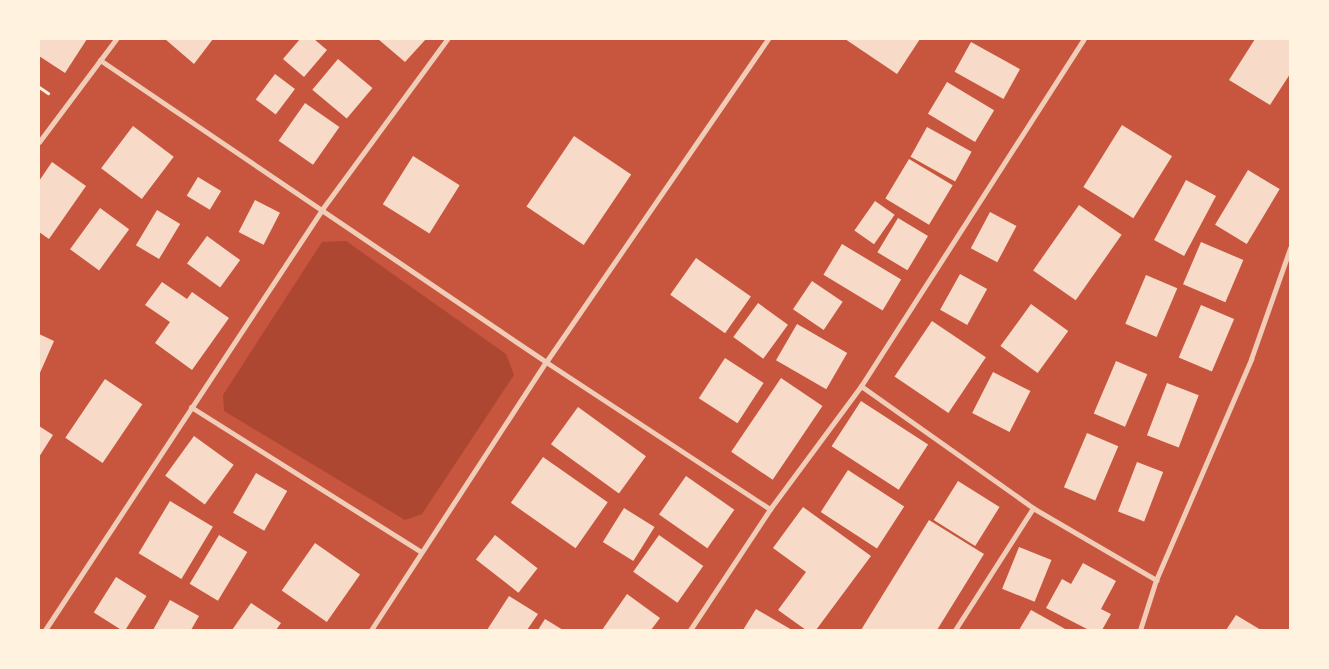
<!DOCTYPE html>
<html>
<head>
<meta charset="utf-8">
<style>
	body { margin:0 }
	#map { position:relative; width:1329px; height:669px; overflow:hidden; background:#c8553d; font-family:"Source Serif 4",serif }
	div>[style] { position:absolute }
	.green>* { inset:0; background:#ae4732 }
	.building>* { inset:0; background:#f7dbc8; transform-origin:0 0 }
	.path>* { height:3px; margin:-1.5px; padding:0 1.5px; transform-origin:1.5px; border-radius:1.5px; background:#fff3e0 }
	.minor>* { height:5px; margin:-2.5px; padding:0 2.5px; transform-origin:2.5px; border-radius:2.5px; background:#f1ccb7 }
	span { translate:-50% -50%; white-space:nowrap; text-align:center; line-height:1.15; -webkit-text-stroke:5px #fff3e0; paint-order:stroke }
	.frame { position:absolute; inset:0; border:40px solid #fff3e0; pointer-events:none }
</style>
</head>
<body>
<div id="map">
	<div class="green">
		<div style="clip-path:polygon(346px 241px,506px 354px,514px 375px,422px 514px,405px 520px,224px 411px,223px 395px,322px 242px)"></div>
	</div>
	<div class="building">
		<div style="clip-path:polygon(40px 39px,87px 39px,65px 73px,39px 56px)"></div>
		<div style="clip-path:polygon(165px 39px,213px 39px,194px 64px)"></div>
		<div style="clip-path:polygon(300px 39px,314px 39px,327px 50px,304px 77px,283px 59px)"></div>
		<div style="clip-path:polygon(378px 39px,426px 39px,405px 62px)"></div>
		<div style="clip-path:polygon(845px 39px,920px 39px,897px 74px)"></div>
		<div style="clip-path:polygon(1255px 39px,1290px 39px,1290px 74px,1270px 105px,1229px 80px)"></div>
		<div style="left:971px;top:42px;width:56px;height:34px;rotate:29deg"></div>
		<div style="left:338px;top:59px;width:45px;height:40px;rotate:40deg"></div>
		<div style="left:275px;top:74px;width:25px;height:32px;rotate:37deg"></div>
		<div style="left:947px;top:82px;width:55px;height:37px;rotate:31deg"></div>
		<div style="left:305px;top:103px;width:42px;height:46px;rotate:35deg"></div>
		<div style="left:1122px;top:125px;width:59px;height:73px;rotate:32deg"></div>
		<div style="left:133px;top:126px;width:51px;height:53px;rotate:37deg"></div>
		<div style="left:927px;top:127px;width:51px;height:34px;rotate:29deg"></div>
		<div style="left:574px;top:136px;width:69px;height:85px;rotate:34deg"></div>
		<div style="left:413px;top:156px;width:55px;height:57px;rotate:32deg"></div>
		<div style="left:909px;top:159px;width:51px;height:46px;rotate:31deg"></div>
		<div style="clip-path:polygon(52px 162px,86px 186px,49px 239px,39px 232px,39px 181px)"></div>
		<div style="left:1248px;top:170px;width:37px;height:64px;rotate:31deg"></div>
		<div style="left:198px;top:177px;width:27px;height:22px;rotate:31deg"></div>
		<div style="left:1186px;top:180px;width:34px;height:68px;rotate:28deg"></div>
		<div style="left:255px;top:200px;width:28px;height:36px;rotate:27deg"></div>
		<div style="left:875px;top:201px;width:24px;height:36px;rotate:35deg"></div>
		<div style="left:1079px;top:205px;width:52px;height:80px;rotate:35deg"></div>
		<div style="left:100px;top:208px;width:36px;height:51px;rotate:36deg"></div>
		<div style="left:157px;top:210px;width:27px;height:41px;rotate:31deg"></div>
		<div style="left:990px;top:212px;width:30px;height:41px;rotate:28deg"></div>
		<div style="left:898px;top:218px;width:35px;height:40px;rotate:31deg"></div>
		<div style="left:207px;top:236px;width:41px;height:34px;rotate:36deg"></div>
		<div style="left:1201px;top:242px;width:46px;height:46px;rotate:23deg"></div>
		<div style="left:842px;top:244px;width:69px;height:36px;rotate:31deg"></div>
		<div style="left:696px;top:258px;width:67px;height:45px;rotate:35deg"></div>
		<div style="left:960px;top:274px;width:31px;height:41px;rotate:29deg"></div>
		<div style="left:1146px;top:275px;width:34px;height:53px;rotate:23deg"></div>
		<div style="left:812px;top:281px;width:37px;height:34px;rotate:34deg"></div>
		<div style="clip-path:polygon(162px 282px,187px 299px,192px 292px,229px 318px,192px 370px,155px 343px,170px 322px,145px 305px)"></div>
		<div style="left:758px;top:303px;width:37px;height:42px;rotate:36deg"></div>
		<div style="left:1031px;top:304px;width:46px;height:52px;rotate:36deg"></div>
		<div style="left:1201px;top:305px;width:36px;height:57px;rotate:23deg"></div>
		<div style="left:932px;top:321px;width:65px;height:67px;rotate:34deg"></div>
		<div style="left:797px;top:324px;width:58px;height:42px;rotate:30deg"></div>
		<div style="clip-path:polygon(39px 334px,54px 341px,39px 375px)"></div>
		<div style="left:725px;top:358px;width:46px;height:48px;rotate:33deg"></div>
		<div style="left:1116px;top:361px;width:34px;height:57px;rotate:23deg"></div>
		<div style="left:993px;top:372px;width:42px;height:46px;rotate:27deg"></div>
		<div style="left:781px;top:378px;width:50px;height:89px;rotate:34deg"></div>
		<div style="left:105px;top:379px;width:45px;height:71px;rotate:34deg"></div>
		<div style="left:1167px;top:383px;width:34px;height:56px;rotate:21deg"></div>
		<div style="left:861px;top:401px;width:80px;height:54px;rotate:33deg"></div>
		<div style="left:578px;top:407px;width:84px;height:46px;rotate:36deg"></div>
		<div style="clip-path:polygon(39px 426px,53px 435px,39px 457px)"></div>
		<div style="left:1087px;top:433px;width:34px;height:59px;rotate:23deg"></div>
		<div style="left:194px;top:436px;width:49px;height:49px;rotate:36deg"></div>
		<div style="left:543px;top:457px;width:79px;height:56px;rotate:35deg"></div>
		<div style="left:1137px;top:462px;width:28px;height:53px;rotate:21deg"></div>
		<div style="left:848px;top:470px;width:67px;height:50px;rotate:33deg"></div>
		<div style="left:256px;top:473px;width:36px;height:46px;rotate:30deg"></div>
		<div style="left:686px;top:476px;width:59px;height:47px;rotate:35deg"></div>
		<div style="left:958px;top:481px;width:49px;height:46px;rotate:32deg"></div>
		<div style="left:170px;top:501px;width:50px;height:61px;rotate:31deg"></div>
		<div style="clip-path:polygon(803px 507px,871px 556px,816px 630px,806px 630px,778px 610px,806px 572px,773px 548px)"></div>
		<div style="left:624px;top:508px;width:36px;height:40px;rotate:32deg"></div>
		<div style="clip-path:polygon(929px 520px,984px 554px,950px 609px,937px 630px,861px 630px)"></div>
		<div style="left:219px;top:535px;width:33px;height:57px;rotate:31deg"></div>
		<div style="left:495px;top:535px;width:54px;height:31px;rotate:38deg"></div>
		<div style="left:659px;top:535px;width:54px;height:45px;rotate:35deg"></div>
		<div style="left:315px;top:543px;width:55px;height:58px;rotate:35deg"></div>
		<div style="left:1019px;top:547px;width:35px;height:45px;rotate:22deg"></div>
		<div style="clip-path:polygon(1083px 563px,1116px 581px,1101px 609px,1111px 614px,1102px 630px,1089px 630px,1046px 608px,1062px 579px,1071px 584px)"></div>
		<div style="left:116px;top:577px;width:36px;height:42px;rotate:32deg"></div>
		<div style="clip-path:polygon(627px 594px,660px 618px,651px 630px,602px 630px)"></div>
		<div style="clip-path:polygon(509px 596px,538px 614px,527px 630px,487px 630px)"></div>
		<div style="clip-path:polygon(170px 600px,199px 616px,191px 630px,153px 630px)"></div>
		<div style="clip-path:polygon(251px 603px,281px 623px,276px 630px,232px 630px)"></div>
		<div style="clip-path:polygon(756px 609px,792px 630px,743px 630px)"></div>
		<div style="clip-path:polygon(1031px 610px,1067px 630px,1019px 630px)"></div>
		<div style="clip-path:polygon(1236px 615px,1261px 630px,1226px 630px)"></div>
		<div style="clip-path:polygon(545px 619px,563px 630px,538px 630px)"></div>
	</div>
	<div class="path">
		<div style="left:39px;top:87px;width:11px;rotate:34deg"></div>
	</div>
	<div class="minor">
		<div style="left:100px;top:60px;width:539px;rotate:34.1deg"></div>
		<div style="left:546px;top:362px;width:268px;rotate:33.3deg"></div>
		<div style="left:39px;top:142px;width:129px;rotate:-53.2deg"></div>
		<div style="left:861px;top:386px;width:211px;rotate:35.3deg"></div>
		<div style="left:1033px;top:508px;width:143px;rotate:30.3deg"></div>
		<div style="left:191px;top:407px;width:272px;rotate:32.2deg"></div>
		<div style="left:45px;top:630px;width:505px;rotate:-56.62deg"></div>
		<div style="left:323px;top:208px;width:210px;rotate:-53.7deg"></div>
		<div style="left:371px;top:630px;width:320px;rotate:-56.9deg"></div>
		<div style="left:546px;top:362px;width:392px;rotate:-55.5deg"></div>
		<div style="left:690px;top:630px;width:145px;rotate:-56.5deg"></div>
		<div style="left:770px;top:509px;width:153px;rotate:-53.5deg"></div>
		<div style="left:861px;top:386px;width:412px;rotate:-57.3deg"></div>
		<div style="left:955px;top:630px;width:145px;rotate:-57.4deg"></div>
		<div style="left:1140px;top:630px;width:52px;rotate:-72.3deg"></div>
		<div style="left:1156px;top:580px;width:241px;rotate:-66.7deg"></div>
		<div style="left:1251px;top:359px;width:118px;rotate:-70.6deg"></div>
	</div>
	<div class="frame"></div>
</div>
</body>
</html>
